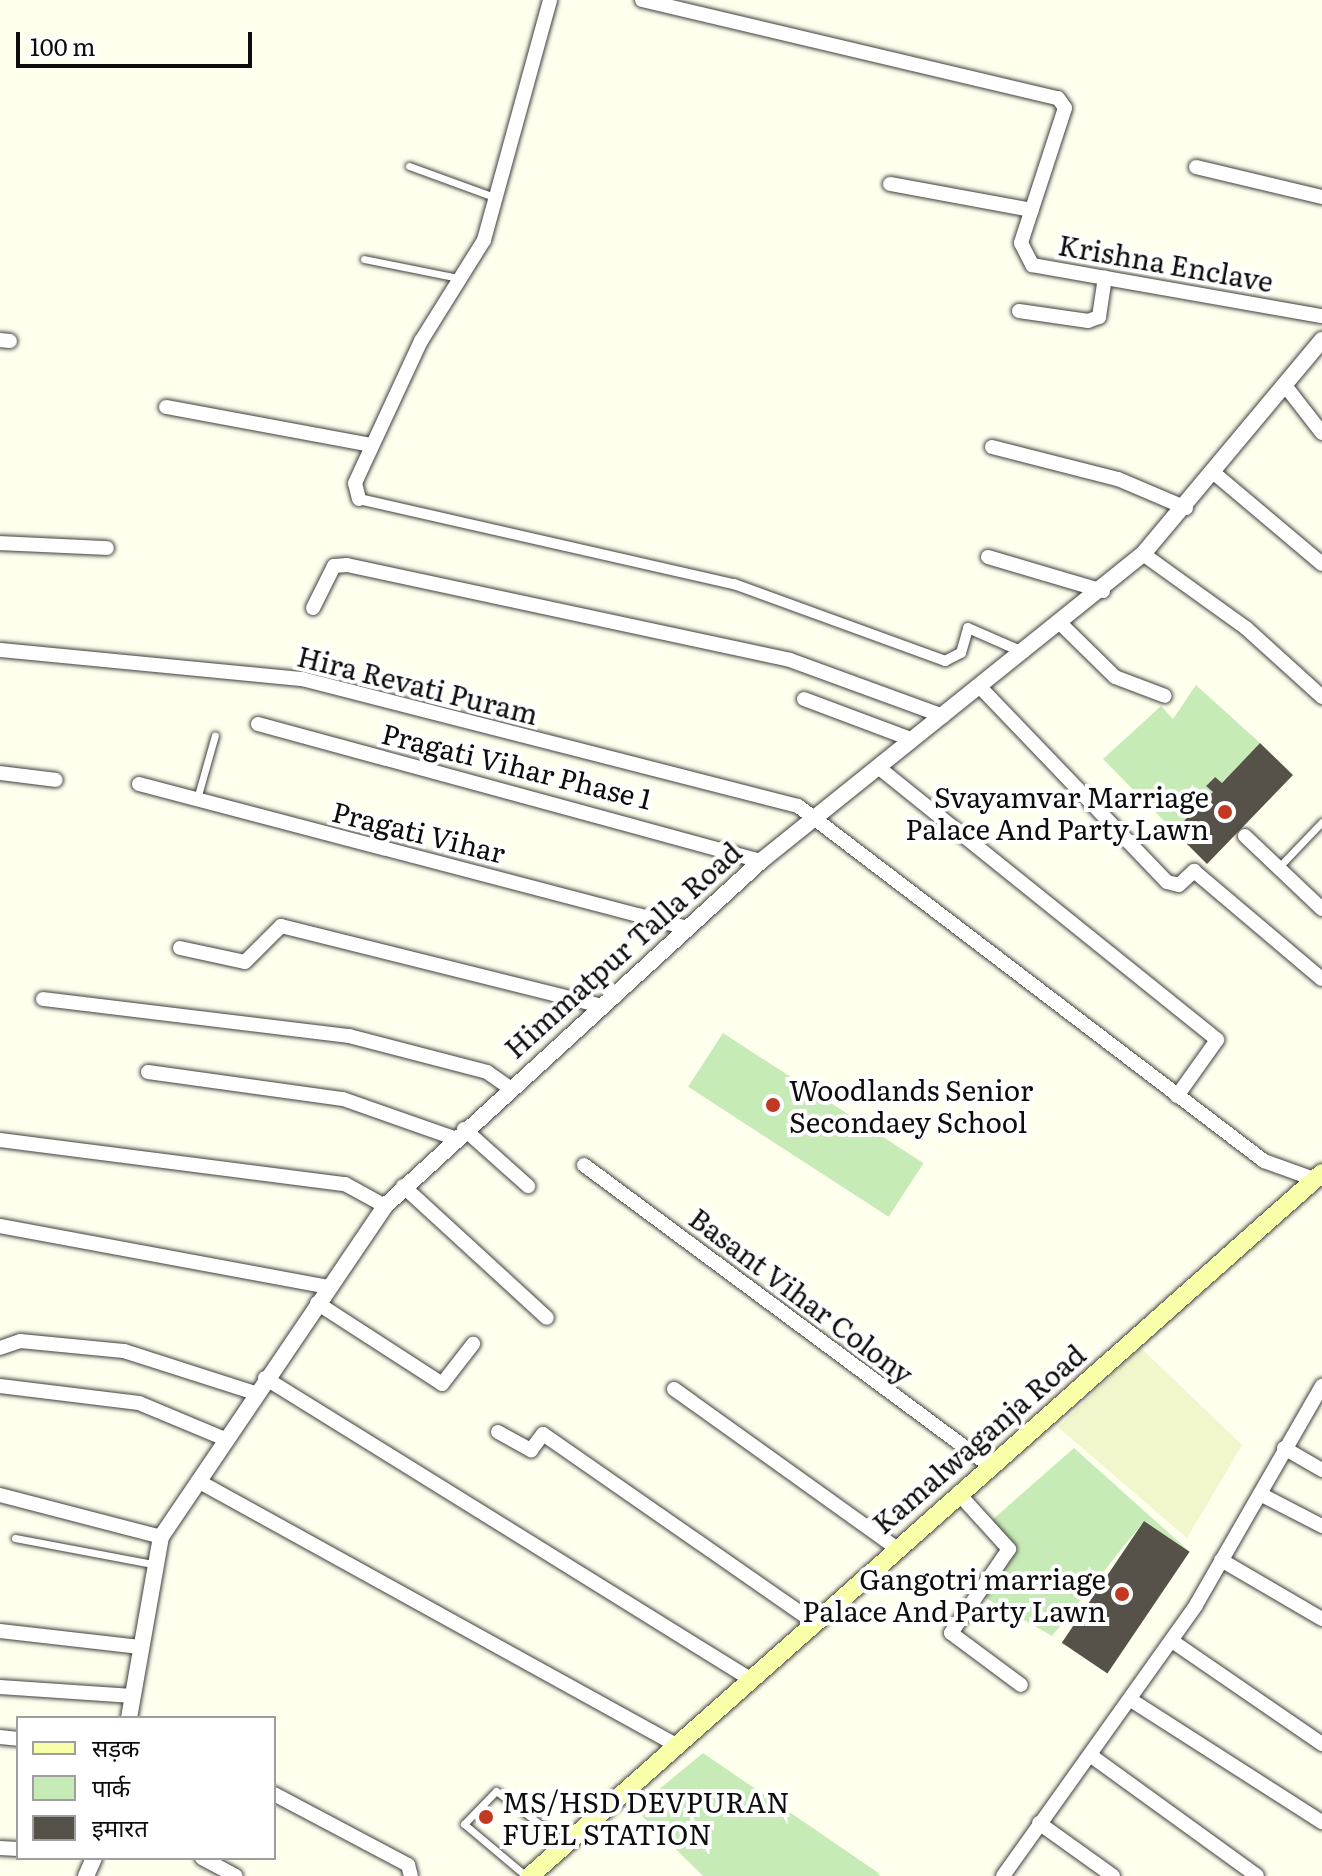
<!DOCTYPE html>
<html>
<head>
<meta charset="utf-8">
<style>
	body { margin:0 }
	#map { position:relative; width:1322px; height:1876px; overflow:hidden; background:#ffffed; font-family:Literata,"Noto Sans Devanagari",serif }
	div>[style] { position:absolute }
	.farmland>* { inset:0; background:#f1f6cc }
	.green>* { inset:0; background:#c7ebb6; transform-origin:0 0 }
	.building>* { inset:0; background:#565149; transform-origin:0 0 }
	.roads { filter:drop-shadow(0 0 2px #404040) drop-shadow(0 0 2px #404040) }
	.service>* { height:7px; margin:-3.5px; padding:0 3.5px; transform-origin:3.5px; border-radius:3.5px; background:#fff }
	.pedestrian>* { height:10px; margin:-5px; padding:0 5px; transform-origin:5px; border-radius:5px; background:#fff }
	.minor>* { height:14px; margin:-7px; padding:0 7px; transform-origin:7px; border-radius:7px; background:#fff }
	.tertiary>* { height:16px; margin:-8px; padding:0 8px; transform-origin:8px; border-radius:8px; background:#fff }
	.secondary>* { height:18px; margin:-9px; padding:0 9px; transform-origin:9px; border-radius:9px; background:#f8ffa8 }
	.dots>* { width:22px; height:22px; translate:-50% -50%; box-sizing:border-box; border:4px solid #fff; border-radius:50% }
	span { translate:-50% -50%; white-space:nowrap; text-align:center; line-height:1.15; -webkit-text-stroke:8px #fff; paint-order:stroke }
	.street-label { font-size:28px; color:#0d0d0d }
	.poi-label { font-size:28px; color:#0d0d0d }
	.right { translate:-100% -50%; text-align:right }
	.left { translate:0 -50%; text-align:left }
	.legend { position:absolute; left:16px; top:1716px; width:260px; height:144px; box-sizing:border-box; background:#fff; border:2px solid #9e9e9e; margin:0; padding:10px 14px; list-style:none; font-size:24px; color:#0d0d0d }
	.legend li { display:flex; align-items:center; gap:16px; height:40px }
	.legend b { width:40px; border:2px solid #9e9e9e }
	.scale { position:absolute; left:16px; top:32px; width:236px; height:36px; box-sizing:border-box; border:4px solid #0d0d0d; border-top:0; padding-left:10px; font-size:24px; line-height:28px; white-space:nowrap; color:#0d0d0d; -webkit-text-stroke:6px #fff; paint-order:stroke }
</style>
</head>
<body>
<div id="map">
	<div class="farmland">
		<div style="clip-path:polygon(1141px 1348px,1242px 1445px,1187px 1538px,1058px 1427px)"></div>
	</div>
	<div class="green">
		<div style="clip-path:polygon(1196px 685px,1260px 743px,1222px 783px,1214px 777px,1206px 786px,1213px 792px,1174px 831px,1103px 759px,1161px 706px,1173px 719px)"></div>
		<div style="left:723px;top:1033px;width:239px;height:64px;rotate:33deg"></div>
		<div style="clip-path:polygon(1074px 1448px,1190px 1552px,1144px 1521px,1052px 1636px,982px 1596px,1018px 1549px,991px 1521px)"></div>
		<div style="clip-path:polygon(703px 1753px,877px 1872px,880px 1876px,703px 1876px,635px 1809px)"></div>
	</div>
	<div class="building">
		<div style="clip-path:polygon(1260px 743px,1293px 775px,1207px 864px,1174px 831px,1213px 792px,1206px 786px,1215px 777px,1222px 783px)"></div>
		<div style="left:1144px;top:1521px;width:55px;height:147px;rotate:34deg"></div>
	</div>
	<div class="roads">
		<div class="service">
			<div style="left:409px;top:166px;width:94px;rotate:20deg"></div>
			<div style="left:364px;top:259px;width:96px;rotate:11.4deg"></div>
			<div style="left:197px;top:799px;width:66px;rotate:-74.3deg"></div>
			<div style="left:1278px;top:868px;width:64px;rotate:-46.3deg"></div>
			<div style="left:15px;top:1538px;width:140px;rotate:10.7deg"></div>
			<div style="left:526px;top:1876px;width:81px;rotate:-140deg"></div>
			<div style="left:464px;top:1824px;width:46px;rotate:-45.9deg"></div>
			<div style="left:496px;top:1791px;width:86px;rotate:37deg"></div>
		</div>
		<div class="pedestrian">
			<div style="left:359px;top:499px;width:385px;rotate:12.8deg"></div>
			<div style="left:734px;top:584px;width:225px;rotate:20deg"></div>
			<div style="left:945px;top:661px;width:18px;rotate:-27deg"></div>
			<div style="left:961px;top:653px;width:26px;rotate:-74deg"></div>
			<div style="left:968px;top:628px;width:62px;rotate:23.7deg"></div>
		</div>
		<div class="minor">
			<div style="left:642px;top:0;width:427px;rotate:13.3deg"></div>
			<div style="left:1058px;top:98px;width:12px;rotate:55deg"></div>
			<div style="left:1065px;top:108px;width:142px;rotate:108.1deg"></div>
			<div style="left:1021px;top:243px;width:25px;rotate:63deg"></div>
			<div style="left:1032px;top:265px;width:294px;rotate:10deg"></div>
			<div style="left:1196px;top:167px;width:130px;rotate:13.4deg"></div>
			<div style="left:890px;top:184px;width:144px;rotate:10.4deg"></div>
			<div style="left:1019px;top:311px;width:70px;rotate:8.2deg"></div>
			<div style="left:1088px;top:321px;width:12px;rotate:-20deg"></div>
			<div style="left:1099px;top:317px;width:40px;rotate:-81.5deg"></div>
			<div style="left:0;top:340px;width:10px;rotate:6deg"></div>
			<div style="left:1287px;top:388px;width:57px;rotate:52.1deg"></div>
			<div style="left:166px;top:407px;width:208px;rotate:10.5deg"></div>
			<div style="left:992px;top:447px;width:130px;rotate:14.3deg"></div>
			<div style="left:1118px;top:479px;width:74px;rotate:23.1deg"></div>
			<div style="left:1214px;top:473px;width:141px;rotate:40.1deg"></div>
			<div style="left:359px;top:499px;width:16px;rotate:-104deg"></div>
			<div style="left:355px;top:483px;width:157px;rotate:-65.1deg"></div>
			<div style="left:421px;top:341px;width:119px;rotate:-58deg"></div>
			<div style="left:484px;top:240px;width:249px;rotate:-74.6deg"></div>
			<div style="left:0;top:543px;width:107px;rotate:2.7deg"></div>
			<div style="left:1143px;top:554px;width:127px;rotate:35.7deg"></div>
			<div style="left:1246px;top:628px;width:103px;rotate:42.2deg"></div>
			<div style="left:988px;top:557px;width:120px;rotate:16.5deg"></div>
			<div style="left:313px;top:608px;width:47px;rotate:-63.4deg"></div>
			<div style="left:334px;top:566px;width:13px;rotate:-4deg"></div>
			<div style="left:347px;top:565px;width:453px;rotate:12.1deg"></div>
			<div style="left:790px;top:660px;width:163px;rotate:20.1deg"></div>
			<div style="left:1062px;top:625px;width:74px;rotate:44.5deg"></div>
			<div style="left:1115px;top:677px;width:53px;rotate:20.8deg"></div>
			<div style="left:0;top:650px;width:303px;rotate:5.5deg"></div>
			<div style="left:302px;top:679px;width:512px;rotate:14.36deg"></div>
			<div style="left:798px;top:806px;width:586px;rotate:37.3deg"></div>
			<div style="left:1264px;top:1161px;width:53px;rotate:19.8deg"></div>
			<div style="left:980px;top:687px;width:270px;rotate:46.2deg"></div>
			<div style="left:1167px;top:882px;width:12px;rotate:14deg"></div>
			<div style="left:1179px;top:885px;width:21px;rotate:-43deg"></div>
			<div style="left:1194px;top:871px;width:167px;rotate:40.2deg"></div>
			<div style="left:804px;top:699px;width:116px;rotate:20.6deg"></div>
			<div style="left:258px;top:724px;width:521px;rotate:15.24deg"></div>
			<div style="left:878px;top:767px;width:435px;rotate:38.8deg"></div>
			<div style="left:1217px;top:1040px;width:69px;rotate:125.5deg"></div>
			<div style="left:0;top:773px;width:56px;rotate:7.1deg"></div>
			<div style="left:139px;top:784px;width:567px;rotate:14.72deg"></div>
			<div style="left:1245px;top:836px;width:106px;rotate:43.5deg"></div>
			<div style="left:180px;top:948px;width:66px;rotate:12.2deg"></div>
			<div style="left:245px;top:962px;width:51px;rotate:-45deg"></div>
			<div style="left:281px;top:926px;width:330px;rotate:14deg"></div>
			<div style="left:43px;top:999px;width:308px;rotate:6.9deg"></div>
			<div style="left:349px;top:1036px;width:143px;rotate:14.6deg"></div>
			<div style="left:487px;top:1072px;width:24px;rotate:35deg"></div>
			<div style="left:148px;top:1072px;width:197px;rotate:7.9deg"></div>
			<div style="left:343px;top:1099px;width:118px;rotate:19.4deg"></div>
			<div style="left:464px;top:1129px;width:86px;rotate:41.7deg"></div>
			<div style="left:0;top:1140px;width:348px;rotate:7.3deg"></div>
			<div style="left:345px;top:1184px;width:46px;rotate:28.8deg"></div>
			<div style="left:584px;top:1165px;width:505px;rotate:36.55deg"></div>
			<div style="left:403px;top:1186px;width:195px;rotate:42.5deg"></div>
			<div style="left:0;top:1226px;width:335px;rotate:10.5deg"></div>
			<div style="left:317px;top:1303px;width:149px;rotate:32.9deg"></div>
			<div style="left:442px;top:1384px;width:51px;rotate:-52.2deg"></div>
			<div style="left:0;top:1348px;width:21px;rotate:-19deg"></div>
			<div style="left:20px;top:1341px;width:104px;rotate:5.5deg"></div>
			<div style="left:124px;top:1351px;width:138px;rotate:17.8deg"></div>
			<div style="left:265px;top:1378px;width:571px;rotate:31.82deg"></div>
			<div style="left:0;top:1386px;width:140px;rotate:7deg"></div>
			<div style="left:139px;top:1403px;width:93px;rotate:22.7deg"></div>
			<div style="left:674px;top:1389px;width:273px;rotate:35.6deg"></div>
			<div style="left:498px;top:1432px;width:38px;rotate:29deg"></div>
			<div style="left:531px;top:1450px;width:20px;rotate:-53deg"></div>
			<div style="left:543px;top:1434px;width:329px;rotate:34.8deg"></div>
			<div style="left:1284px;top:1448px;width:44px;rotate:30.1deg"></div>
			<div style="left:198px;top:1481px;width:546px;rotate:28.91deg"></div>
			<div style="left:958px;top:1493px;width:76px;rotate:47.7deg"></div>
			<div style="left:1009px;top:1549px;width:102px;rotate:124.6deg"></div>
			<div style="left:951px;top:1633px;width:87px;rotate:36.6deg"></div>
			<div style="left:1260px;top:1494px;width:70px;rotate:27.3deg"></div>
			<div style="left:0;top:1495px;width:166px;rotate:14.6deg"></div>
			<div style="left:1221px;top:1560px;width:117px;rotate:30.3deg"></div>
			<div style="left:0;top:1631px;width:141px;rotate:6.5deg"></div>
			<div style="left:1172px;top:1641px;width:182px;rotate:34.5deg"></div>
			<div style="left:0;top:1687px;width:133px;rotate:3.9deg"></div>
			<div style="left:1131px;top:1700px;width:227px;rotate:32.6deg"></div>
			<div style="left:0;top:1737px;width:18px;rotate:6deg"></div>
			<div style="left:1090px;top:1755px;width:206px;rotate:35.9deg"></div>
			<div style="left:274px;top:1794px;width:152px;rotate:27.9deg"></div>
			<div style="left:408px;top:1865px;width:11px;rotate:75deg"></div>
			<div style="left:1039px;top:1823px;width:91px;rotate:35.6deg"></div>
			<div style="left:0;top:1848px;width:18px;rotate:3deg"></div>
			<div style="left:202px;top:1858px;width:38px;rotate:28deg"></div>
			<div style="left:1003px;top:1876px;width:333px;rotate:-54.5deg"></div>
			<div style="left:1196px;top:1605px;width:253px;rotate:-60.1deg"></div>
		</div>
		<div class="tertiary">
			<div style="left:129px;top:1718px;width:184px;rotate:-80deg"></div>
			<div style="left:161px;top:1537px;width:400px;rotate:-55.9deg"></div>
			<div style="left:385px;top:1206px;width:510px;rotate:-42.54deg"></div>
			<div style="left:761px;top:861px;width:490px;rotate:-38.8deg"></div>
			<div style="left:1143px;top:554px;width:279px;rotate:-50.1deg"></div>
			<div style="left:86px;top:1876px;width:20px;rotate:-66deg"></div>
		</div>
		<div class="secondary">
			<div style="left:530px;top:1876px;width:1059px;rotate:-41.59deg"></div>
		</div>
	</div>
	<div class="dots">
		<div style="left:1225px;top:812px;background:#c23820"></div>
		<div style="left:773px;top:1105px;background:#c23820"></div>
		<div style="left:1122px;top:1594px;background:#c23820"></div>
		<div style="left:486px;top:1817px;background:#c23820"></div>
	</div>
	<div class="street-label">
		<span style="left:1166px;top:262px;rotate:10deg">Krishna Enclave</span>
		<span style="left:418px;top:684px;rotate:14deg">Hira Revati Puram</span>
		<span style="left:517px;top:765px;rotate:14deg">Pragati Vihar Phase 1</span>
		<span style="left:419px;top:831px;rotate:14deg">Pragati Vihar</span>
		<span style="left:622px;top:949px;rotate:-42deg">Himmatpur Talla Road</span>
		<span style="left:802px;top:1295px;rotate:37deg">Basant Vihar Colony</span>
		<span style="left:978px;top:1438px;rotate:-41deg">Kamalwaganja Road</span>
	</div>
	<div class="poi-label">
		<span class="right" style="left:1209px;top:812px">Svayamvar Marriage<br>Palace And Party Lawn</span>
		<span class="left" style="left:789px;top:1105px">Woodlands Senior<br>Secondaey School</span>
		<span class="right" style="left:1106px;top:1594px">Gangotri marriage<br>Palace And Party Lawn</span>
		<span class="left" style="left:502px;top:1817px">MS/HSD DEVPURAN<br>FUEL STATION</span>
	</div>
	<ul class="legend">
	<li><b style="height:10px;background:#f8ffa8"></b>सड़क</li>
	<li><b style="height:22px;background:#c7ebb6"></b>पार्क</li>
	<li><b style="height:22px;background:#565149"></b>इमारत</li>
	</ul>
	<div class="scale">100 m</div>
</div>
</body>
</html>
